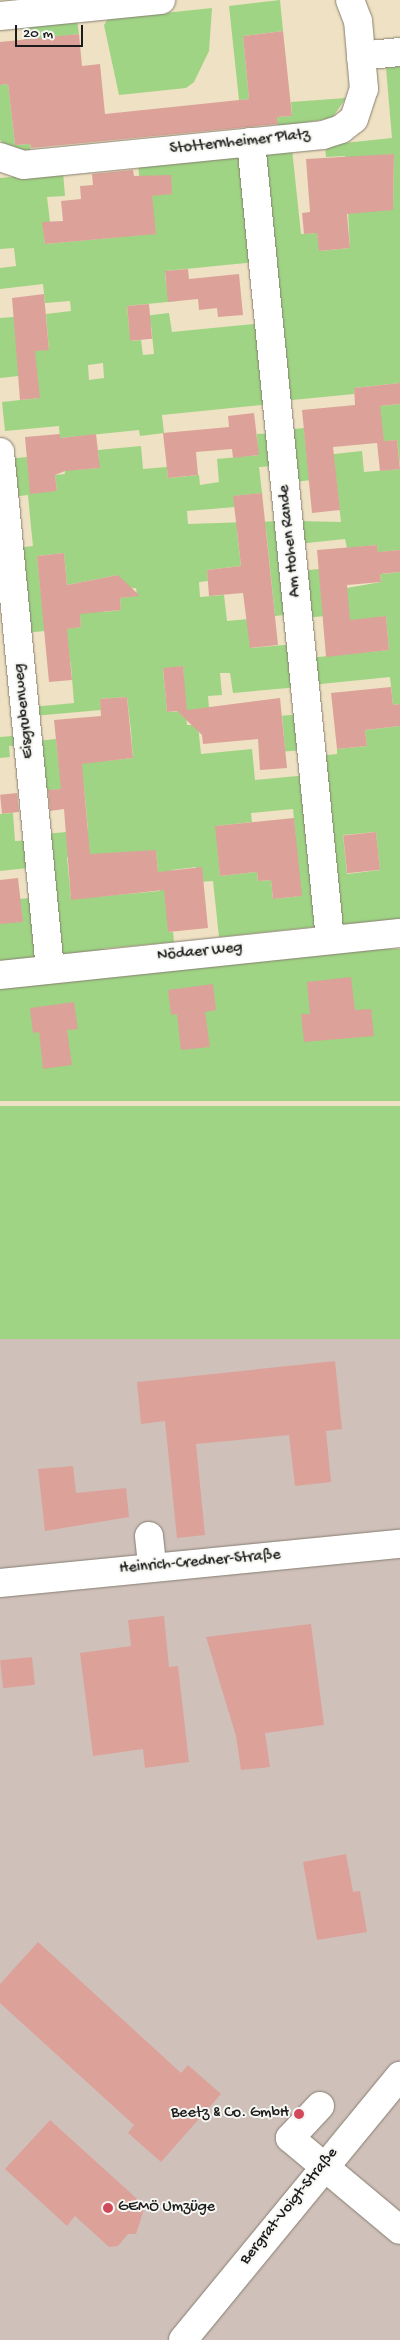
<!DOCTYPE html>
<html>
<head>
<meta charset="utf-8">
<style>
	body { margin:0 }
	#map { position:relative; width:400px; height:2340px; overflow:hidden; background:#efe1c3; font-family:"Gochi Hand",sans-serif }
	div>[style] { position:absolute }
	.industrial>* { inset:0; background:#cfc0ba; transform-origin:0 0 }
	.green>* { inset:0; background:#9fd484; transform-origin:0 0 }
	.building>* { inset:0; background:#dca299; transform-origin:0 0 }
	.roads { filter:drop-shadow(0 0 1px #867e70) drop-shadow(0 0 1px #867e70) }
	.minor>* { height:28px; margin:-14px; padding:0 14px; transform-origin:14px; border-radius:14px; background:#fff }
	.dots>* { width:14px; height:14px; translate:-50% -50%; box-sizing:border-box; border:2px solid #f6f6f2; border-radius:50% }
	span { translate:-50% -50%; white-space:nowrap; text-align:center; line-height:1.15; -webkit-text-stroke:4px #f6f6f2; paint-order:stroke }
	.street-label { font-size:16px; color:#1c1c1c }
	.poi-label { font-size:16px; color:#1c1c1c }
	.right { translate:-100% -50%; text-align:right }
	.left { translate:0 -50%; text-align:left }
	.scale { position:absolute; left:15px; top:25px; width:68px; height:22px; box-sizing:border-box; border:2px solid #1c1c1c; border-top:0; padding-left:6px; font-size:15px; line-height:18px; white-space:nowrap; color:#1c1c1c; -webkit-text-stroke:4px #f6f6f2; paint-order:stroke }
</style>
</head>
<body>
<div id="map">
	<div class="industrial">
		<div style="left:400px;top:1339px;width:1001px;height:402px;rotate:90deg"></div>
	</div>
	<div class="green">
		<div style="clip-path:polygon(280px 0,283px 31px,243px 36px,249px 99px,239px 100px,229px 6px)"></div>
		<div style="clip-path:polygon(212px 8px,209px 51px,194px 82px,186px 88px,119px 95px,104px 25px,108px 19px)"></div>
		<div style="left:77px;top:20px;width:14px;height:55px;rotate:82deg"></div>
		<div style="clip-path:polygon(evenodd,400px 66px,400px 383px,354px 388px,354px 394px,282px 401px,258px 152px,292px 149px,301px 234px,317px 233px,320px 251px,350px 248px,345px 156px,326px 157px,325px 145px,392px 138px,386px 68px,400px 66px,394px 154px,393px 209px,379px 211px,374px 156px,394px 154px)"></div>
		<div style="clip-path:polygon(8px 84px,15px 145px,30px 144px,31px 153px,7px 147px,0 140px,0 85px)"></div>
		<div style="clip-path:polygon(346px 98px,332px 118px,278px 127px,277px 117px,292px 116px,291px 102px)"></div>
		<div style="clip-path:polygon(evenodd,246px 153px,256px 262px,165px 271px,166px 284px,176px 284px,177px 301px,127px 306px,129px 327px,131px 341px,141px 340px,143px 355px,154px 354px,151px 325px,144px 316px,169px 313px,172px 332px,263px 323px,271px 404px,162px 415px,164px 433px,140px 436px,139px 430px,60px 438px,59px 426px,5px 431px,2px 402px,39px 398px,37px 374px,0 378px,0 318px,14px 317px,49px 350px,46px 314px,71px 311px,70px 301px,45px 303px,43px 284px,0 289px,0 268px,16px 266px,14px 248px,0 249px,0 178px,63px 172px,65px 196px,47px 197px,50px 222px,43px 223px,45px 244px,120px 237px,143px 221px,138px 163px,246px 153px,103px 363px,104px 378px,89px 380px,88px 365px,103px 363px)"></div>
		<div style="clip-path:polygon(400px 404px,400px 466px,397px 440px,377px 442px,380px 406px)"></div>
		<div style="clip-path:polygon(304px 428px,307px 457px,362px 451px,364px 472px,400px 469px,400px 550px,381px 552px,383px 574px,400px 572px,400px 704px,393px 705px,390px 677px,311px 685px,308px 658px,389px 650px,386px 616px,346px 623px,345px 614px,304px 618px,299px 571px,319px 569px,347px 588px,381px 582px,377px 545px,347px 548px,345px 539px,297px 544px,295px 521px,341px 522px,336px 478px,291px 482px,286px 430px)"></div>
		<div style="clip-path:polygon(evenodd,274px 433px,272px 466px,259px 467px,262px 493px,234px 496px,235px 507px,187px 511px,188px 524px,283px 521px,292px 614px,275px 616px,266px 529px,237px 532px,241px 566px,207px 570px,208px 581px,199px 582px,200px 597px,224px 595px,227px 621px,248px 619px,251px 648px,295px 644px,299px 687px,233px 693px,230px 673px,220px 673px,222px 695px,208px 696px,209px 708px,186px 713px,187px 725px,198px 725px,201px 754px,252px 749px,255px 780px,308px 775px,323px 926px,219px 937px,213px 881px,198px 882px,196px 867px,172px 870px,176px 910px,168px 932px,173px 932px,174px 942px,57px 953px,45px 834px,88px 830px,86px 807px,84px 787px,41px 791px,36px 741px,56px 739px,58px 758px,106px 761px,133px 758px,131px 731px,127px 697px,100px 699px,101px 710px,33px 716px,32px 707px,74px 703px,71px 666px,69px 653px,44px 631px,25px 633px,17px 548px,33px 546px,31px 527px,28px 495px,11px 497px,7px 459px,27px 457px,57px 491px,55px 475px,65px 474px,64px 464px,74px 470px,99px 468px,98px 450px,141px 446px,143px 469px,167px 467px,168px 478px,199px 475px,200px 485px,219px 482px,217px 459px,258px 455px,257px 434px,274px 433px,64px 553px,67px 585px,118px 575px,119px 589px,136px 588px,137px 596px,120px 598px,121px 610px,103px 612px,102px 603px,79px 605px,81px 627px,45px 631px,37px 556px,64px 553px,274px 433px,183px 666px,185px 711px,167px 712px,163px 669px,183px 666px,274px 433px,293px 809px,301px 896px,273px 899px,271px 880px,258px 881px,257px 872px,220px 876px,216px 826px,252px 822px,251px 813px,293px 809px,274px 433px,156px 851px,160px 891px,71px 899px,67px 857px,156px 851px)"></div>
		<div style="left:302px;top:714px;width:36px;height:20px;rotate:85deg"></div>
		<div style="clip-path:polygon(evenodd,400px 726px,400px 919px,335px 925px,318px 756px,337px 754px,337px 749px,367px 746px,365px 730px,400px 726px,376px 832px,380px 870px,347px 874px,343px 835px,376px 832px)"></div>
		<div style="clip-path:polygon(24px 735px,25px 745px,9px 746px,10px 757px,0 758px,0 737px)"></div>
		<div style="clip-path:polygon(13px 813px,15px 841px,34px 840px,37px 867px,0 871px,0 814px)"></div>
		<div style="clip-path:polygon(40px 897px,45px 956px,0 960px,0 924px,20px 899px)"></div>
		<div style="left:400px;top:949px;width:152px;height:402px;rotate:90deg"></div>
		<div style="left:400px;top:1106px;width:233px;height:402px;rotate:90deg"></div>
	</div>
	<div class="building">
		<div style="clip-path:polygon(283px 31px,292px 116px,277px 117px,278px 124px,31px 148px,30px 144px,15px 145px,8px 84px,0 85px,0 42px,79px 34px,82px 66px,100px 64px,105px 114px,249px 99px,243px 36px)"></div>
		<div style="clip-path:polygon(394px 154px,393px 210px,347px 214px,350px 248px,319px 251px,317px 233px,304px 234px,302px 213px,310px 212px,306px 159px)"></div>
		<div style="clip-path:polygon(133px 170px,134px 176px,171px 175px,172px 194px,152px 196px,156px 234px,45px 244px,42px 222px,63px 221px,61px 201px,81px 199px,80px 186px,93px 185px,92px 174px)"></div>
		<div style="clip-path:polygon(188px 269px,189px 279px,239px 274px,243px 315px,218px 317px,217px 308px,199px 310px,198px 299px,168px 302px,165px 271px)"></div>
		<div style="clip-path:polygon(44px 294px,49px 350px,35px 351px,40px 398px,20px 400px,12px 298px)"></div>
		<div style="left:149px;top:304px;width:35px;height:22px;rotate:85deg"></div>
		<div style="clip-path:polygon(400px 383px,400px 404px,380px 406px,384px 441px,397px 440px,400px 469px,380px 471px,377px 443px,333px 447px,340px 510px,312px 513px,302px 410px,355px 405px,354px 388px)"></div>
		<div style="clip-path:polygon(254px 413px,259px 455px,233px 458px,232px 449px,196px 452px,198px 475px,168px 478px,163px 433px,229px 427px,228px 416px)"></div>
		<div style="clip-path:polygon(60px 434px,60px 438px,96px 434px,100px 468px,65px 471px,55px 475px,57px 491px,30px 494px,25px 437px)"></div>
		<div style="clip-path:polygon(262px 493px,278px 645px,250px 648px,243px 593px,209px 596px,207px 570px,241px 566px,233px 496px)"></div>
		<div style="clip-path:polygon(377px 545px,378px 552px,400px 550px,400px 572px,380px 574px,381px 582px,347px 585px,350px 620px,386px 616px,389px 650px,326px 657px,317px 550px)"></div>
		<div style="clip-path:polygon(64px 553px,67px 585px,118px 575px,140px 596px,120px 598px,121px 610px,80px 614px,81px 627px,67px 629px,72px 680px,49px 682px,37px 556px)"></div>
		<div style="clip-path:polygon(183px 666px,187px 710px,280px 698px,287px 768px,260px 770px,258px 739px,203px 744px,202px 735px,177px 711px,167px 712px,163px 668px)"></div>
		<div style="clip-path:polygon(391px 687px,393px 705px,400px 704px,400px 726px,365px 730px,367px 746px,337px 749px,331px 693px)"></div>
		<div style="clip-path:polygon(127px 697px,133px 758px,82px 764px,90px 854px,156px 850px,158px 872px,202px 867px,208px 928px,168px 932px,164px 890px,71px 900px,64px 809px,50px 811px,48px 790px,61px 789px,54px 720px,101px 716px,100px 699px)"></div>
		<div style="left:17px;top:793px;width:19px;height:17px;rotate:84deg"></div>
		<div style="clip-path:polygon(294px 818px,302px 896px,273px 899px,271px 880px,258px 881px,257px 872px,220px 876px,215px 826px)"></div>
		<div style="left:376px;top:832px;width:38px;height:33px;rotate:84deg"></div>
		<div style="clip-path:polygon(18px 878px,23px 922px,0 924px,0 880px)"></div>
		<div style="clip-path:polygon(351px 977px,355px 1010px,371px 1009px,374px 1036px,304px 1042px,301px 1014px,310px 1014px,307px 982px)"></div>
		<div style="clip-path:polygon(213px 984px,216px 1010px,205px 1012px,210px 1047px,181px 1050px,177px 1014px,171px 1015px,168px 990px)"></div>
		<div style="clip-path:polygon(74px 1002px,78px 1029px,67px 1030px,72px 1065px,43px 1069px,39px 1032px,33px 1033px,30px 1008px)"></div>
		<div style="clip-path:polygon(335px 1361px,342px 1429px,326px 1431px,331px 1482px,295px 1486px,289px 1435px,196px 1444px,205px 1535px,177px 1538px,165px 1421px,141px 1424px,137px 1382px)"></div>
		<div style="clip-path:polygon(73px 1466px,76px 1493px,126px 1488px,129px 1517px,45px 1531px,38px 1469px)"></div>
		<div style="clip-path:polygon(164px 1616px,169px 1667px,178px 1666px,189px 1762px,145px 1768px,143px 1749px,93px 1756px,80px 1653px,131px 1646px,128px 1620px)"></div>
		<div style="clip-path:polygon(311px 1624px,324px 1725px,265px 1733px,270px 1767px,241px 1770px,236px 1736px,206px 1637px)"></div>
		<div style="left:32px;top:1657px;width:28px;height:32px;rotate:84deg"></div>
		<div style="clip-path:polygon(346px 1854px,353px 1892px,360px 1891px,367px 1932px,317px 1940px,303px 1862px)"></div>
		<div style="clip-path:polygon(38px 1942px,181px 2073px,188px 2065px,221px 2094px,161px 2162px,128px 2133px,134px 2125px,0 2003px,0 1984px)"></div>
		<div style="clip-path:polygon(50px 2120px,145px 2206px,136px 2234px,128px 2234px,118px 2246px,109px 2247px,75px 2216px,67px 2226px,5px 2169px)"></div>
	</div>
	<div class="roads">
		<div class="minor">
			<div style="left:0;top:16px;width:162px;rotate:-5.7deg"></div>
			<div style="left:361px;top:56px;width:39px;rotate:-6deg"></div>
			<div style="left:251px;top:142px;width:801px;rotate:84.34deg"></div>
			<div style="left:0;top:157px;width:24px;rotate:19deg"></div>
			<div style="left:23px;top:165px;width:301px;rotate:-5.7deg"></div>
			<div style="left:323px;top:135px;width:19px;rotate:-18deg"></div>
			<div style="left:341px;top:129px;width:16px;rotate:-38deg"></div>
			<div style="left:354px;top:119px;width:32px;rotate:-72deg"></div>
			<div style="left:364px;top:89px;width:68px;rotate:-95deg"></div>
			<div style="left:358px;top:21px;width:22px;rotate:-111deg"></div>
			<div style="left:0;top:452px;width:519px;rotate:84.48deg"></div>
			<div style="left:0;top:975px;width:402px;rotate:-6deg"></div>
			<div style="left:149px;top:1536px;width:31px;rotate:84deg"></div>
			<div style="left:0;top:1583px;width:402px;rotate:-5.6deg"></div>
			<div style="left:320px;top:2106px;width:44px;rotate:133.2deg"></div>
			<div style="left:290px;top:2138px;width:143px;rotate:39.9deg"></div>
			<div style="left:183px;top:2340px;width:342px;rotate:-50.6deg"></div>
		</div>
	</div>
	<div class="dots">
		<div style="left:299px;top:2114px;background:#d1495b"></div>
		<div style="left:108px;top:2208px;background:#d1495b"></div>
	</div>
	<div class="street-label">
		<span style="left:240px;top:143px;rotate:-6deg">Stotternheimer Platz</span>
		<span style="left:291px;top:541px;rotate:-96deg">Am Hohen Rande</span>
		<span style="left:25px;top:711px;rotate:-96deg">Eisgrubenweg</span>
		<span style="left:200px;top:953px;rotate:-6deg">Nödaer Weg</span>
		<span style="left:200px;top:1563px;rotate:-5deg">Heinrich-Credner-Straße</span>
		<span style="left:290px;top:2207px;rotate:-51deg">Bergrat-Voigt-Straße</span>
	</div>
	<div class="poi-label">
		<span class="right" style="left:289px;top:2114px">Beetz &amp; Co. GmbH</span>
		<span class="left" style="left:118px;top:2208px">GEMÖ Umzüge</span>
	</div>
	<div class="scale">20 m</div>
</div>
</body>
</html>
